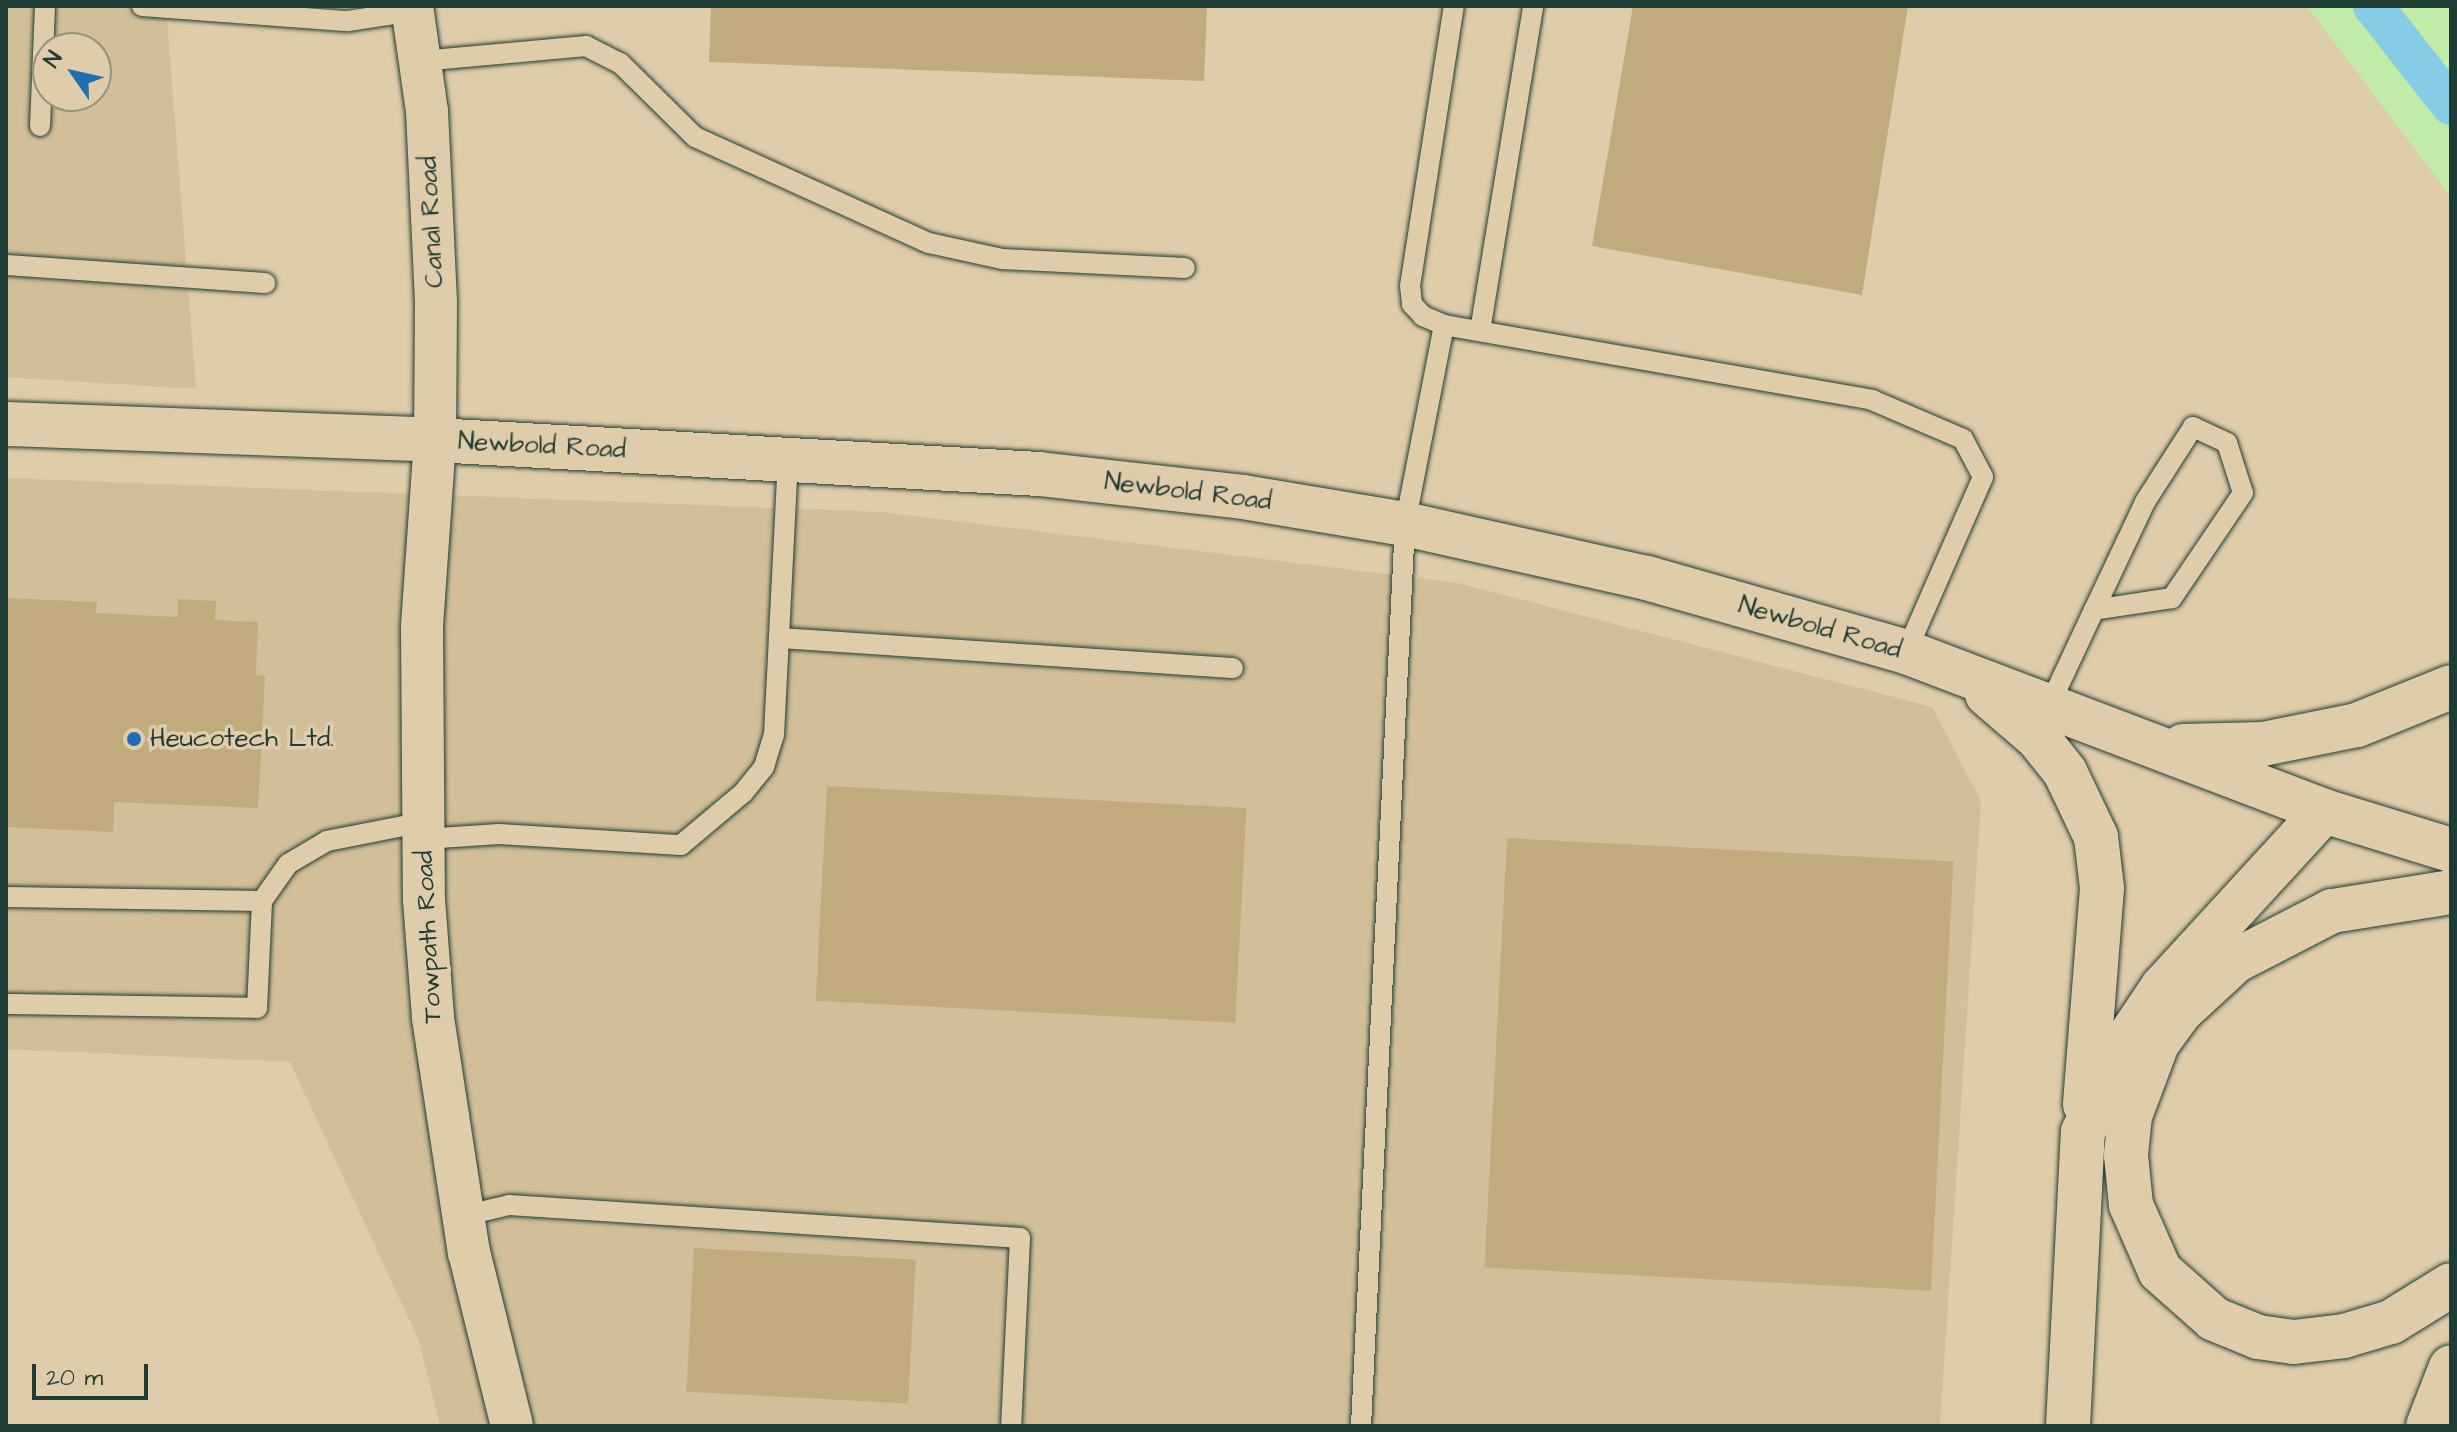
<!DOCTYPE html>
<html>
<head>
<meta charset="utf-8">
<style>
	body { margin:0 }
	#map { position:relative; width:2457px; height:1432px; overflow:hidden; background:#dfccaa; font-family:"Architects Daughter",sans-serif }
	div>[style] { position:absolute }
	.built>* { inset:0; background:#d2bf9a }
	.green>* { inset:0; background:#c1eba7 }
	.canal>* { height:40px; margin:-20px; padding:0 20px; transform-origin:20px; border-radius:20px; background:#85cce6 }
	.building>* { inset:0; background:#c1aa7c; transform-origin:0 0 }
	.roads { filter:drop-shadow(0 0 2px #1f3d34) drop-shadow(0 0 2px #1f3d34) }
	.service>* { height:20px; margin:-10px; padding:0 10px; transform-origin:10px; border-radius:10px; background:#dfccaa }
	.minor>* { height:42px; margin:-21px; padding:0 21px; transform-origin:21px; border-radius:21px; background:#dfccaa }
	.secondary>* { height:44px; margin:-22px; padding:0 22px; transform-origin:22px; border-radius:22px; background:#dfccaa }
	.dots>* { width:22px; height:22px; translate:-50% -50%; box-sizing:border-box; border:4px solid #dfccaa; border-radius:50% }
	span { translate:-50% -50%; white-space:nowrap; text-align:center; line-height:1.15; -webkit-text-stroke:7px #dfccaa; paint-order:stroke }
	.street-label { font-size:26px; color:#1f3d34 }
	.poi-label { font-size:26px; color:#1f3d34 }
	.left { translate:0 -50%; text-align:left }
	.frame { position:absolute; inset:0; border:8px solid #1f3d34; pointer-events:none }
	.north { position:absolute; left:32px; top:32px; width:80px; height:80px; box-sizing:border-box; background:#dfccaa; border:2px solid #92937b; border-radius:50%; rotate:304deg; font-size:22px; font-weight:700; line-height:32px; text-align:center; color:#1f3d34 }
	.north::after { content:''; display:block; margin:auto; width:28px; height:36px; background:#1f6fb2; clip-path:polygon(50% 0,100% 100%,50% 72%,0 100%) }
	.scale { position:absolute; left:32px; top:1364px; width:116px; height:36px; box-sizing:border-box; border:4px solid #1f3d34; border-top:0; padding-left:10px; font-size:24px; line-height:28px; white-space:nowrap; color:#1f3d34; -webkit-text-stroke:6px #dfccaa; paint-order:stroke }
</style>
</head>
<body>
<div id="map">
	<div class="built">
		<div style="clip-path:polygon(evenodd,6px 6px,166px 6px,196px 389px,6px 377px,6px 6px,48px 48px,96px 48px,96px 96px,48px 96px,48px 48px)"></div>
		<div style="clip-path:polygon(6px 478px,881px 512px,1458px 583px,1932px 707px,1981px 801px,1940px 1426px,440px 1426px,419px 1341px,290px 1062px,6px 1049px)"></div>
	</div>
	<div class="green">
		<div style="clip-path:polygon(2307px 6px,2451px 6px,2451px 197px)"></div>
	</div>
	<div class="canal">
		<div style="left:2373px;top:6px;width:126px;rotate:51.8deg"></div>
	</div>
	<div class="building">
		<div style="clip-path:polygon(711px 6px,1207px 6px,1204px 81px,709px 62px)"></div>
		<div style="clip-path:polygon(1633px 6px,1908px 6px,1862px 295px,1592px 246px)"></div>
		<div style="clip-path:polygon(6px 598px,97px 602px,96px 613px,177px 617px,178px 599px,216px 601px,215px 620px,258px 622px,256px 675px,265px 676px,258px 808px,114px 802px,113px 832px,6px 827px)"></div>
		<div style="left:827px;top:786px;width:420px;height:215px;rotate:3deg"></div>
		<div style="left:1507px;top:838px;width:447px;height:430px;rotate:3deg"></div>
		<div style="left:694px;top:1248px;width:222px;height:144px;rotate:3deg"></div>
	</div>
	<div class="roads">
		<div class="service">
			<div style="left:142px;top:6px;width:207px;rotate:4.2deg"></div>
			<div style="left:348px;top:21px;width:66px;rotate:-8.7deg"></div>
			<div style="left:421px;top:61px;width:166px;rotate:-5.2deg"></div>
			<div style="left:586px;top:46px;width:38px;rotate:27deg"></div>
			<div style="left:620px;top:63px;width:105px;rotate:44.6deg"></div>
			<div style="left:695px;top:137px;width:257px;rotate:24.4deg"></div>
			<div style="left:929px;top:243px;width:75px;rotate:12.4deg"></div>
			<div style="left:1002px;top:259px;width:183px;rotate:2.8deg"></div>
			<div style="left:40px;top:126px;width:120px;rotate:-87.6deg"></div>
			<div style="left:6px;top:265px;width:260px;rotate:4deg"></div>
			<div style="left:1444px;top:325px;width:23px;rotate:-157deg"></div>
			<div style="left:1423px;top:316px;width:16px;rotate:-133deg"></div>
			<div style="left:1412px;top:304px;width:18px;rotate:-96deg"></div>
			<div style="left:1410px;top:286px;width:283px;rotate:-81.1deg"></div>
			<div style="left:1480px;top:331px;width:329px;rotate:-80.7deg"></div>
			<div style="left:779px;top:638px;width:455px;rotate:3.8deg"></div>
			<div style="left:2049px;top:706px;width:106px;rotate:-64.9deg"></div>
			<div style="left:2094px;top:610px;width:119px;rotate:-64.7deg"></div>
			<div style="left:2145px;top:502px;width:89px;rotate:-57.4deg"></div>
			<div style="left:2193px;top:427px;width:38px;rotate:25deg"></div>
			<div style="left:2227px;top:443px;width:52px;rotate:72.3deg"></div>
			<div style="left:2243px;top:493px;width:127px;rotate:124.1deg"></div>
			<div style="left:2172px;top:598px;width:79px;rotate:171.3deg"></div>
			<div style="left:424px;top:839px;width:75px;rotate:-3.8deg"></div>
			<div style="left:499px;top:834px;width:182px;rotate:3.5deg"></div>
			<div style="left:681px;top:845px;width:81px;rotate:-40deg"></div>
			<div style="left:743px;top:793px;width:33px;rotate:-51deg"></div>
			<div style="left:764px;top:767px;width:34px;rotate:-73deg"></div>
			<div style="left:774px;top:735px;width:275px;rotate:-87.1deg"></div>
			<div style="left:6px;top:897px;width:256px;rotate:0.9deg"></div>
			<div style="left:262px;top:901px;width:45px;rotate:-54.9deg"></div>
			<div style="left:288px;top:864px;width:45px;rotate:-30.5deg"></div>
			<div style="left:327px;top:841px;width:99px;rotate:-11.1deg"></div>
			<div style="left:6px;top:1004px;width:251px;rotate:0.9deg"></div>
			<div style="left:257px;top:1008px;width:107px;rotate:-87.3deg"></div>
			<div style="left:463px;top:1216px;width:47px;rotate:-13.4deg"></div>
			<div style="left:509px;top:1205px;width:512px;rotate:3.69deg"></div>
			<div style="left:1020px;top:1238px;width:188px;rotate:92.7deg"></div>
			<div style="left:1361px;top:1426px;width:903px;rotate:-87.21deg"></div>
			<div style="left:1405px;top:524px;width:203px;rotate:-78.9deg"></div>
			<div style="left:1444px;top:325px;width:435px;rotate:9.9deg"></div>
			<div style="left:1872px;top:400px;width:99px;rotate:23.2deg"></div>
			<div style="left:1963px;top:439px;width:43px;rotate:62.2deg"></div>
			<div style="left:1983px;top:477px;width:191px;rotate:113.7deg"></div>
		</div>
		<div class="minor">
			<div style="left:412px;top:6px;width:106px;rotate:81.9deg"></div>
			<div style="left:427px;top:111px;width:191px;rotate:87.3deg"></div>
			<div style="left:436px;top:302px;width:138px;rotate:90.4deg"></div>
			<div style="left:435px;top:440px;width:187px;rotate:94deg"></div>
			<div style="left:422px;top:627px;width:273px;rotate:89.6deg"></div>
			<div style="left:424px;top:900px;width:118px;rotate:85.6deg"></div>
			<div style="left:433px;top:1018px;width:237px;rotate:81.3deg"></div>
			<div style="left:469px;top:1252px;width:179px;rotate:76.1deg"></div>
		</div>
		<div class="secondary">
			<div style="left:6px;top:424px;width:429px;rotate:2.1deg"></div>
			<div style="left:435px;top:440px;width:605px;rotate:3.22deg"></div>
			<div style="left:1039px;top:474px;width:205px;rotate:6.4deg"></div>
			<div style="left:1243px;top:497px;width:164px;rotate:9.5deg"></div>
			<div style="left:1405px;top:524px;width:248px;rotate:12.6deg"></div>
			<div style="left:1647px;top:578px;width:269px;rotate:15.9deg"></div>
			<div style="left:1906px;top:652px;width:447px;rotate:20.8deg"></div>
			<div style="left:2324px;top:811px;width:133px;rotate:17.1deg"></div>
			<div style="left:1987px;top:694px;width:67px;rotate:40.8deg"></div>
			<div style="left:2038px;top:738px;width:43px;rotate:51.5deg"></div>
			<div style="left:2065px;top:772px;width:72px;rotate:64.5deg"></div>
			<div style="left:2096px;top:837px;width:51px;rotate:83.3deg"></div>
			<div style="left:2102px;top:888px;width:217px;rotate:94.5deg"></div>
			<div style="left:2183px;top:746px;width:80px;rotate:-1.4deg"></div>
			<div style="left:2263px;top:744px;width:96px;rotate:-11.4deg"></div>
			<div style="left:2357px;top:725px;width:101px;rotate:-22deg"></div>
			<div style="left:2451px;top:892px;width:121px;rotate:170.9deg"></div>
			<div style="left:2332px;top:911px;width:109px;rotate:152.7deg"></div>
			<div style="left:2235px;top:961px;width:75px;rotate:137.2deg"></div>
			<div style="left:2180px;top:1012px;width:39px;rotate:126deg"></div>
			<div style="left:2157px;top:1044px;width:77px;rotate:110.6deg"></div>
			<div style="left:2130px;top:1116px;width:39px;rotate:96deg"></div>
			<div style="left:2126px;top:1155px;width:50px;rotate:84.3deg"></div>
			<div style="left:2131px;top:1205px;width:72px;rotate:66.3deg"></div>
			<div style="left:2160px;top:1271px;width:72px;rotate:41.6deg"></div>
			<div style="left:2214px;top:1319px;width:48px;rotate:22.2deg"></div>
			<div style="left:2258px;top:1337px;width:36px;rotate:8deg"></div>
			<div style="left:2294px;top:1342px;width:50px;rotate:-6.8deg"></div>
			<div style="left:2344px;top:1336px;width:49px;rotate:-16.6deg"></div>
			<div style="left:2391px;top:1322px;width:70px;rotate:-31.7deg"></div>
			<div style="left:2068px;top:1426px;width:294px;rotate:-87.1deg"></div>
			<div style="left:2083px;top:1132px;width:98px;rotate:-64.7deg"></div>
			<div style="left:2125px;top:1043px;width:66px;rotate:-56.1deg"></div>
			<div style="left:2162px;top:988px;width:240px;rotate:-47.5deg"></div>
			<div style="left:2428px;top:1426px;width:63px;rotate:-68.7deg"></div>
		</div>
	</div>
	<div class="dots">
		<div style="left:134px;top:739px;background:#1f6fb2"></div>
	</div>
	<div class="street-label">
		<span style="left:432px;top:222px;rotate:-93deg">Canal Road</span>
		<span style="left:542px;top:446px;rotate:3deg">Newbold Road</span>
		<span style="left:1188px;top:492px;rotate:7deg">Newbold Road</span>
		<span style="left:1820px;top:628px;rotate:16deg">Newbold Road</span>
		<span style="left:429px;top:937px;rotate:-93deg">Towpath Road</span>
	</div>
	<div class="poi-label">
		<span class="left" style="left:150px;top:739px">Heucotech Ltd.</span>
	</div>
	<div class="frame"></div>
	<div class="north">N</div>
	<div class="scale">20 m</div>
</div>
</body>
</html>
